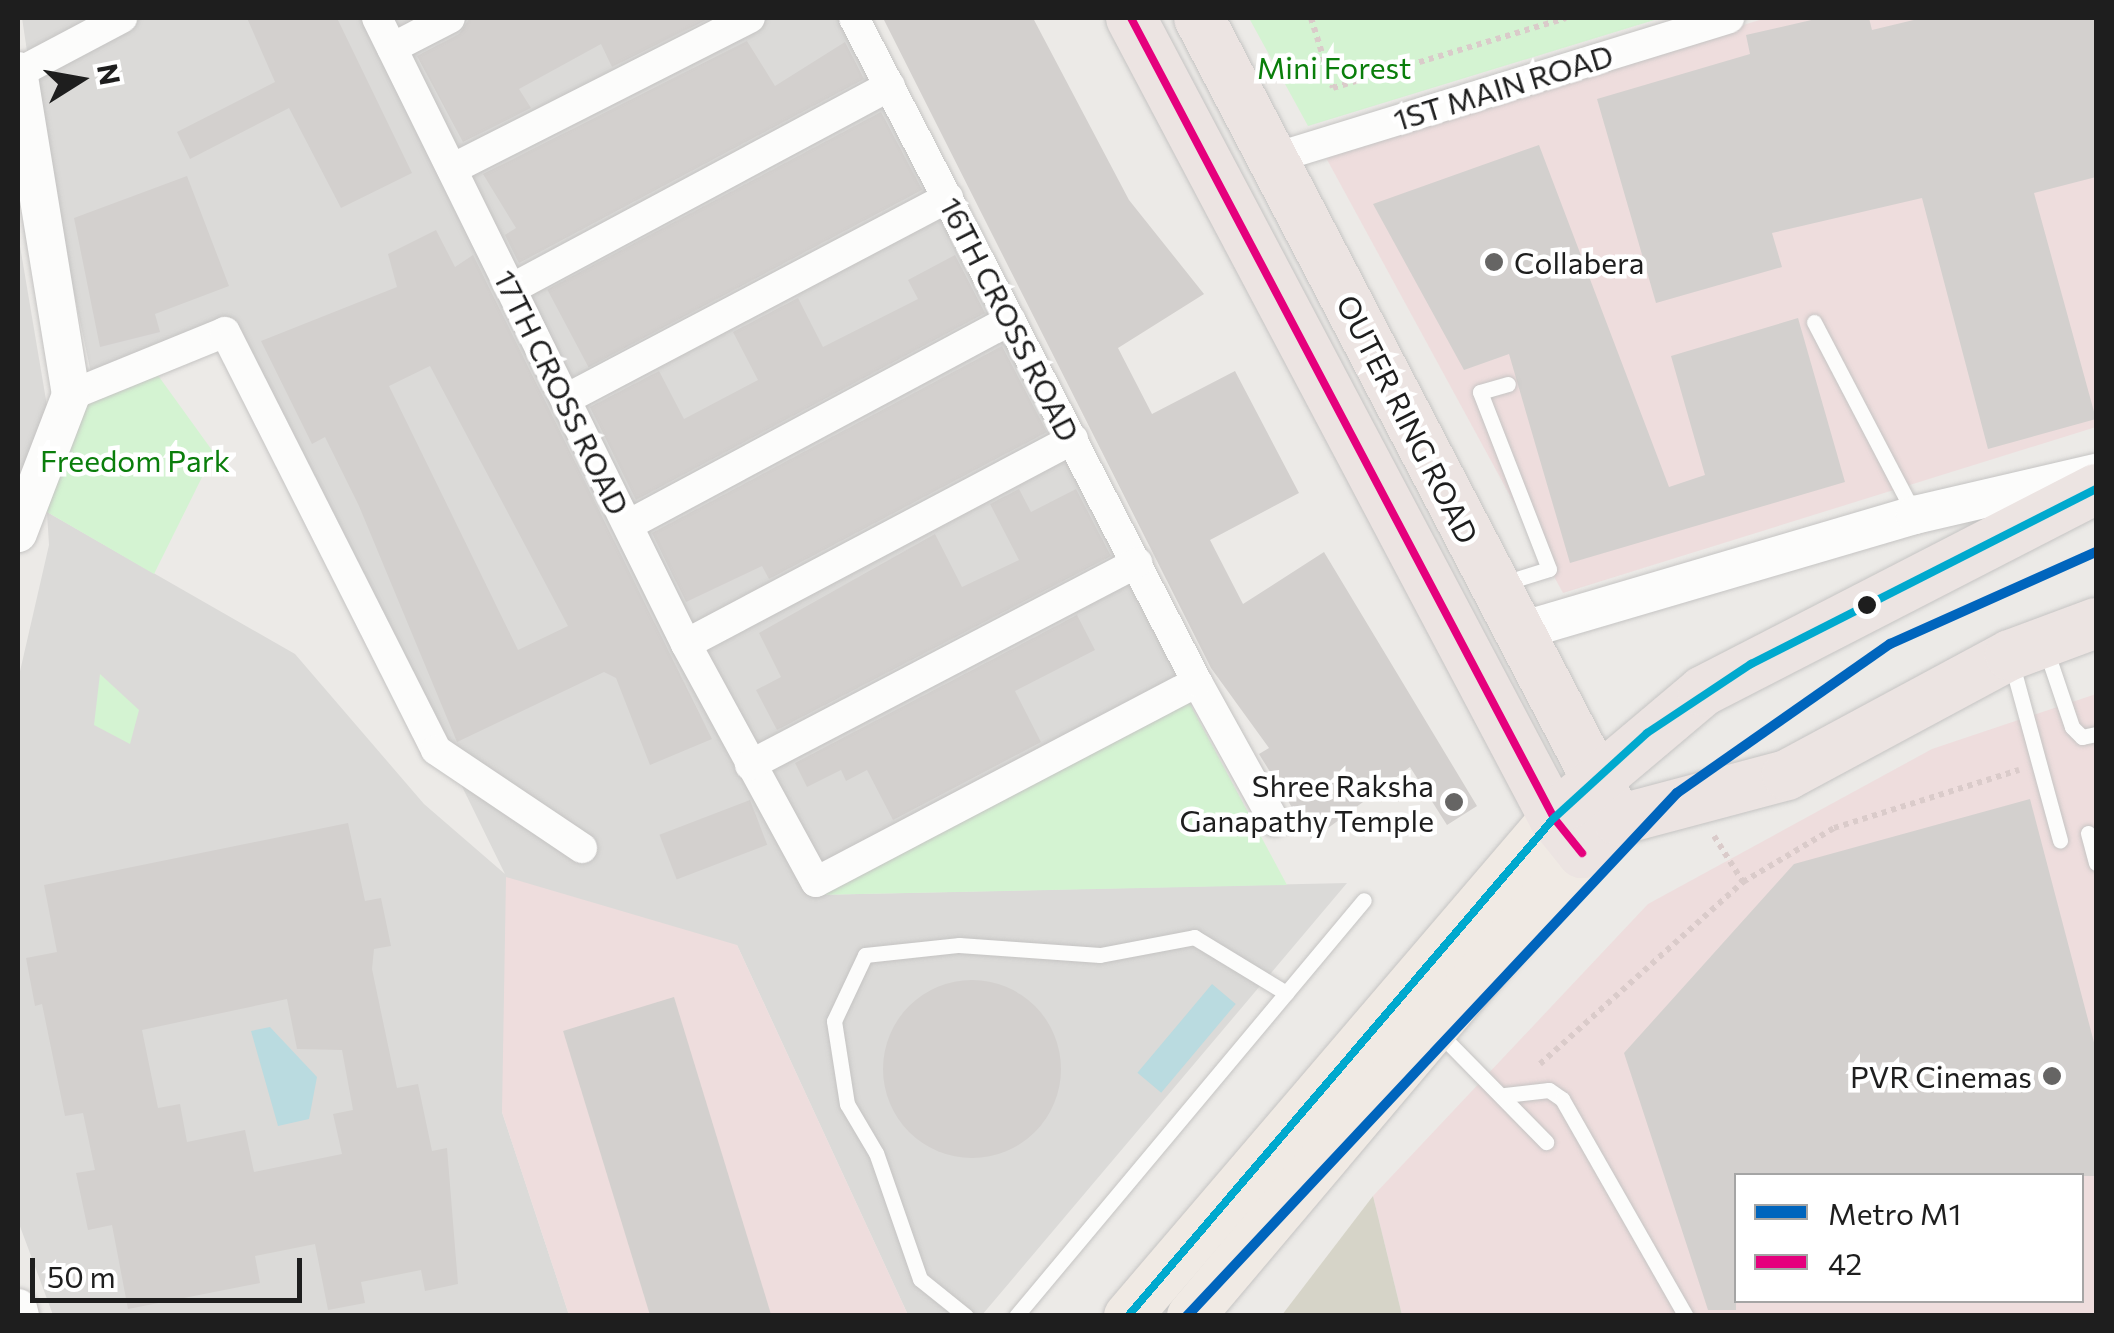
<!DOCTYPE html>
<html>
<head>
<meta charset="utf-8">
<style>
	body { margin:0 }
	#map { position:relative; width:2114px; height:1333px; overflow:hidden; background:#eceae7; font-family:Commissioner,sans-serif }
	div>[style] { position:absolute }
	.residential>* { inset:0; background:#dbdad8 }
	.commercial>* { inset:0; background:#edd }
	.construction>* { inset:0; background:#d6d4c8 }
	.park>* { inset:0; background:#d4f3d2 }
	.water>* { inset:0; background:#badbe0; transform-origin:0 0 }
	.building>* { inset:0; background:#d3d0ce; transform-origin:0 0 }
	.round { border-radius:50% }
	.path>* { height:6px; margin-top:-3px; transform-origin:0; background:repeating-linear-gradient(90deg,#dacbca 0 5px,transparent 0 10px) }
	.roads { filter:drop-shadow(0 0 2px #c5c4c3) drop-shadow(0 0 2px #c5c4c3) }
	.service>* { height:15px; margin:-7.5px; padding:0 7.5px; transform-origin:7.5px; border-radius:7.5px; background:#fcfcfb }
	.minor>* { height:30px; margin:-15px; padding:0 15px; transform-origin:15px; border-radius:15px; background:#fcfcfb }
	.tertiary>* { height:38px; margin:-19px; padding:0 19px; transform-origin:19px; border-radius:19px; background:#fcfcfb }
	.primary>* { height:48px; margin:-24px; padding:0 24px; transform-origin:24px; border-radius:24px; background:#f0eae4 }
	.trunk>* { height:50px; margin:-25px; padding:0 25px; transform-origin:25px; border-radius:25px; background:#ece4e2 }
	.bus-1>* { height:8px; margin:-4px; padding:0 4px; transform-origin:4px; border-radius:4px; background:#e5007d }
	.bus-2>* { height:8px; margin:-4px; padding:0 4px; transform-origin:4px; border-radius:4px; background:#00a9ce }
	.metro-1>* { height:10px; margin:-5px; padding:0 5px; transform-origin:5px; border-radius:5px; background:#0065bd }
	.dots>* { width:28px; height:28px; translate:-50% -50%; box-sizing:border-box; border:5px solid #fff; border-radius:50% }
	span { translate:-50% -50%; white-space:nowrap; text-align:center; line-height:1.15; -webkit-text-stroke:9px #fff; paint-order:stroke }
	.park-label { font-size:30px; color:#0a7e0b }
	.street-label { font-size:30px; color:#1e1e1e }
	.poi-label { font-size:30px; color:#1e1e1e }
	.left { translate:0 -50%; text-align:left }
	.right { translate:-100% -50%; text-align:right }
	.frame { position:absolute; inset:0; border:20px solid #1e1e1e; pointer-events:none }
	.legend { position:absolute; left:1734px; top:1173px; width:350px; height:130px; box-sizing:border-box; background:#fff; border:2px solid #a5a5a5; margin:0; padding:12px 18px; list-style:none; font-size:30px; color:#1e1e1e }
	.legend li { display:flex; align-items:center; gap:20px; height:50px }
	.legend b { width:50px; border:2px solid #a5a5a5 }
	.north { position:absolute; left:30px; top:30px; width:100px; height:100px; -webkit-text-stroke:8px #fff; paint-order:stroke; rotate:79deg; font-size:28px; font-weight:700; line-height:40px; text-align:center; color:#1e1e1e }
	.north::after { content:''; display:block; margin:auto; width:35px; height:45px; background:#1e1e1e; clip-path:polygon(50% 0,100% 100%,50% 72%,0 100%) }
	.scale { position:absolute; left:30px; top:1258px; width:272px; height:45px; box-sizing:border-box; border:5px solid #1e1e1e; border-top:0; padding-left:12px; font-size:30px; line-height:35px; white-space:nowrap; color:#1e1e1e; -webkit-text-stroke:8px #fff; paint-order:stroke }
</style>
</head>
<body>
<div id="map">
	<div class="residential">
		<div style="clip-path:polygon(22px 18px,92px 18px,27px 51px)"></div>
		<div style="clip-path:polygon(139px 18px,367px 18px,813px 895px,1347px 883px,982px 1315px,908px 1315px,737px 945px,502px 1112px,569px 1315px,53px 1315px,18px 1221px,18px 680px,49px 545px,47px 512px,295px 654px,424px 804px,505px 874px,232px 318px,91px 373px,28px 76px)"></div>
		<div style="clip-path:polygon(386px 18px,838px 18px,1182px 681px,826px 873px,666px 577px)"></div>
		<div style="clip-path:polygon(18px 234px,47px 406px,18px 510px)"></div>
	</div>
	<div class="commercial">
		<div style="clip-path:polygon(1766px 18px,2096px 18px,2096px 427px,1563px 593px,1324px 154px)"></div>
		<div style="clip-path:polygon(evenodd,2096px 694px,2096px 1315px,1402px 1315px,1373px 1196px,1648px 904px,1932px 749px,2096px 694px,1736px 1176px,2082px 1176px,2082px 1300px,1736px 1300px,1736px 1176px)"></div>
		<div style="clip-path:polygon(506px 877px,737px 945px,908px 1315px,569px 1315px,502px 1112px)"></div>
	</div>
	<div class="construction">
		<div style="clip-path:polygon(1373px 1196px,1402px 1315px,1282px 1315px)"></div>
	</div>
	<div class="park">
		<div style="clip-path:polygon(1249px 18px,1661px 18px,1308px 126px)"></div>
		<div style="clip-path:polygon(157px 374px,214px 453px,154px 574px,47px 512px,82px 402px)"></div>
		<div style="clip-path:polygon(100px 674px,139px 710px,130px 744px,94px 725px)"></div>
		<div style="clip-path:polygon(1189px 702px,1287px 885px,812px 895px)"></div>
	</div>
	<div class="water">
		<div style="left:1212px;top:984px;width:31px;height:116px;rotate:40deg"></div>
		<div style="clip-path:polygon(270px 1027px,317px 1077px,309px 1119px,278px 1126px,251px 1031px)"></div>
	</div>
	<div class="building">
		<div style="clip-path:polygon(247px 18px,337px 18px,412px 173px,341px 208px,289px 108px,190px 159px,177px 132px,275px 82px)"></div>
		<div style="clip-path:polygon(470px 18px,710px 18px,612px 67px,601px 44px,519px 89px,531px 108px,463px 142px,417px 56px,459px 34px)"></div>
		<div style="clip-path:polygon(883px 18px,1033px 18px,1129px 200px,1204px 294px,1118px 348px,1152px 414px,1235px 371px,1299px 493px,1210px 540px,1243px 604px,1324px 552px,1477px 806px,1447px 825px,1410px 767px,1312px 840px,1259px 754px,1269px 748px,1211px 668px)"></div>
		<div style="clip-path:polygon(1820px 18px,1869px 18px,1872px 30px,1922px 18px,2096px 18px,2096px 177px,2034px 193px,2096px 419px,1988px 449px,1922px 198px,1772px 233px,1782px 267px,1656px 303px,1597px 99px,1750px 54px,1746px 35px)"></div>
		<div style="clip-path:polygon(747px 41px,775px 86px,845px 42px,864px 79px,519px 263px,505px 235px,516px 228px,483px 174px)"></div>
		<div style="left:881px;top:112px;width:88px;height:378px;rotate:62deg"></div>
		<div style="clip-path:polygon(1539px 145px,1669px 487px,1705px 475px,1671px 356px,1798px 318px,1845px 482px,1570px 563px,1509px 354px,1464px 370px,1373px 204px)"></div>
		<div style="clip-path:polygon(187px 176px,229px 286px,155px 314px,160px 332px,100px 347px,74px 218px)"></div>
		<div style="clip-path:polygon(evenodd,436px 230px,455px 267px,473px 255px,712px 739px,650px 765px,616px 678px,604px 672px,457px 742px,359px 506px,325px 437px,312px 444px,261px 341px,397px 287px,388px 254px,436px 230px,430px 366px,568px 626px,518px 650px,389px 386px,430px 366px)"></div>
		<div style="clip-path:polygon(955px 255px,985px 313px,636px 500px,590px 407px,659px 371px,684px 419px,758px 380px,733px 332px,798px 298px,823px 347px,918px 299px,908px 280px)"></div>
		<div style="clip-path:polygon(1002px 346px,1047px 432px,769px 579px,762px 566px,686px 602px,652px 533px)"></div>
		<div style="clip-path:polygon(1019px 489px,1031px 512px,1076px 489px,1111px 556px,777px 730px,756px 690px,781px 677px,759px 633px,935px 534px,962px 587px,1019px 560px,990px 504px)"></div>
		<div style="clip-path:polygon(1077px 615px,1095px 650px,1015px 691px,1041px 742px,893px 820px,867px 770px,846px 781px,841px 770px,807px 787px,795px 763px)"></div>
		<div style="clip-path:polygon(2030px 799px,2096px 1050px,2096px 1176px,1736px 1176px,1736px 1310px,1708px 1310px,1624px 1053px,1794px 864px)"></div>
		<div style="left:750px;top:800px;width:48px;height:97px;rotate:69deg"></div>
		<div style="clip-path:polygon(evenodd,348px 823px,365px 901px,381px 898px,391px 946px,374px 949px,372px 969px,397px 1088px,418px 1084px,432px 1151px,447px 1148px,458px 1284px,425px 1291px,421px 1270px,361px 1282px,365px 1303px,328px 1310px,315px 1244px,255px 1256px,260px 1283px,128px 1309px,112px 1225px,88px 1230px,76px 1173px,95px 1170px,83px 1113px,65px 1116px,42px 1004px,35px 1006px,26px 958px,57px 952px,44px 885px,348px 823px,287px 999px,297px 1049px,342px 1050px,353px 1110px,333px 1114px,342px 1154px,254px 1172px,245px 1130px,187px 1142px,180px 1104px,158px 1108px,142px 1030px,287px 999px)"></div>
		<div class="round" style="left:883px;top:980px;width:178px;height:178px"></div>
		<div style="left:674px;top:997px;width:334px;height:116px;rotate:73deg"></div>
	</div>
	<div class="path">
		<div style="left:1311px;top:18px;width:73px;rotate:72.6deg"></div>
		<div style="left:1333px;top:88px;width:243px;rotate:-16.7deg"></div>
		<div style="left:1714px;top:836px;width:54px;rotate:57.8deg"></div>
		<div style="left:1540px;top:1064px;width:273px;rotate:-41.9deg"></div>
		<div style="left:1743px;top:882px;width:106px;rotate:-30.7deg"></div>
		<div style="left:1834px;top:828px;width:194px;rotate:-17.4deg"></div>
	</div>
	<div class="roads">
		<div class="service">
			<div style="left:1814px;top:322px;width:218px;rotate:62.4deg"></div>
			<div style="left:1504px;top:583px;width:47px;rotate:-17.3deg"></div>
			<div style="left:1549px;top:569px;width:190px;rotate:-111.3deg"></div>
			<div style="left:1480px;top:392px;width:29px;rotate:-16deg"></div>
			<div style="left:2046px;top:650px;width:81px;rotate:71.3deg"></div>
			<div style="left:2072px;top:727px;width:14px;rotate:45deg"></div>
			<div style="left:2082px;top:737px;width:14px;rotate:-12deg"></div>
			<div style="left:2011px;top:661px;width:186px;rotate:74.7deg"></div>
			<div style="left:2088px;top:833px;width:31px;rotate:75deg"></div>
			<div style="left:1439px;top:1033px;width:153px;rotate:45.5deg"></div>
			<div style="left:1505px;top:1095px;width:44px;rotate:-6.5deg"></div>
			<div style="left:1549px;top:1090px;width:16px;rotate:35deg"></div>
			<div style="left:1562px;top:1099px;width:250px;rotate:60.3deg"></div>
			<div style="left:966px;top:1316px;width:59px;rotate:-141.2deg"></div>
			<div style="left:920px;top:1279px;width:133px;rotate:-109.2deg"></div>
			<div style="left:876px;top:1153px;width:57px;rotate:-120.6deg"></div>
			<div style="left:847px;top:1104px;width:84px;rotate:-98.9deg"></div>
			<div style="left:834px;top:1021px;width:73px;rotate:-64.8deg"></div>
			<div style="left:865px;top:955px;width:95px;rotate:-6.1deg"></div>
			<div style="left:959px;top:945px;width:141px;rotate:4.1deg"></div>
			<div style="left:1100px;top:955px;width:96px;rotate:-10.8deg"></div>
			<div style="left:1194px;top:937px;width:108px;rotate:31.3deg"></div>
			<div style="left:1016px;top:1316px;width:542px;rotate:-50.09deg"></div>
		</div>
		<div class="minor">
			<div style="left:377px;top:18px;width:698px;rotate:63.73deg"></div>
			<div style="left:686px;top:644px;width:271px;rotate:61.4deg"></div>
			<div style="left:816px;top:882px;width:430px;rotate:-27.7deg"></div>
			<div style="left:1197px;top:682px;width:159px;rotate:61deg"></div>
			<div style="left:854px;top:18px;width:747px;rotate:62.68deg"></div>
			<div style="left:392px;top:48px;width:65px;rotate:-27.3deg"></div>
			<div style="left:18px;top:73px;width:118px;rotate:-27.9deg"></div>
			<div style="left:1278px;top:157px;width:472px;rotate:-17.1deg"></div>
			<div style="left:452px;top:169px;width:334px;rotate:-26.9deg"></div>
			<div style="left:511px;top:289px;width:430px;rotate:-28.2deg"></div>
			<div style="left:71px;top:395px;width:166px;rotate:-22.2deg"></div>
			<div style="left:225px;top:332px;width:468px;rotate:63.2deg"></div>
			<div style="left:436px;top:750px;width:176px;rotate:33.9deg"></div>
			<div style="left:566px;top:399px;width:432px;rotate:-27.8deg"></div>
			<div style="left:628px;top:525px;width:434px;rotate:-28.2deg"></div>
			<div style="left:686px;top:644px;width:438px;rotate:-27.9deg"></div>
			<div style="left:750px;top:765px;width:437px;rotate:-27.6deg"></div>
		</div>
		<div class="tertiary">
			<div style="left:18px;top:71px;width:328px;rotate:80.7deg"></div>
			<div style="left:71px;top:395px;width:148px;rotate:111deg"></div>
			<div style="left:1517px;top:632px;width:415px;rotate:-16.4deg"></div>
			<div style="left:1915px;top:515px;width:186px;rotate:-13.1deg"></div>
			<div style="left:18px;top:1308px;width:8px;rotate:76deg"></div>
		</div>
		<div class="primary">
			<div style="left:1128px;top:1316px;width:655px;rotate:-49.46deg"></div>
			<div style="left:1191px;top:1316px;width:606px;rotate:-49.82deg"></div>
		</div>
		<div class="trunk">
			<div style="left:1131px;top:18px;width:905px;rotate:62.13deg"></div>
			<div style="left:1554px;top:818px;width:45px;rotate:51.3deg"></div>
			<div style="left:1582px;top:853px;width:49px;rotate:-42.5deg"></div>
			<div style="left:1618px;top:820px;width:175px;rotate:-14.9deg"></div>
			<div style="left:1787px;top:775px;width:253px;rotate:-28.3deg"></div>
			<div style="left:2010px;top:655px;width:92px;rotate:-20.4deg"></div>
			<div style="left:1199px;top:18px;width:905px;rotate:62.42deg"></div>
			<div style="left:1569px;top:804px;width:175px;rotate:-40.1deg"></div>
			<div style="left:1703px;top:691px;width:442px;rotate:-27.2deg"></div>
		</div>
	</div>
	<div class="bus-1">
		<div style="left:1131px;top:18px;width:905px;rotate:62.13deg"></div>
		<div style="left:1554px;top:818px;width:45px;rotate:51.3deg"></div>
	</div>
	<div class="bus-2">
		<div style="left:1128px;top:1316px;width:655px;rotate:-49.46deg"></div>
		<div style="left:1554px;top:818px;width:126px;rotate:-42.4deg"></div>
		<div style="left:1647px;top:733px;width:125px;rotate:-33.6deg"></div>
		<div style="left:1751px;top:664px;width:387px;rotate:-26.9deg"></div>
	</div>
	<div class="metro-1">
		<div style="left:1187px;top:1316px;width:717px;rotate:-46.87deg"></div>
		<div style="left:1677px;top:793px;width:260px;rotate:-35deg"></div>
		<div style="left:1890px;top:644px;width:226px;rotate:-24.1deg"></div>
	</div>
	<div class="dots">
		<div style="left:1494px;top:262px;background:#666564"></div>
		<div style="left:1867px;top:605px;background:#1e1e1e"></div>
		<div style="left:1454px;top:802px;background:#666564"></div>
		<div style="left:2052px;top:1076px;background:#666564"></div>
	</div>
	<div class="park-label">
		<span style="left:1334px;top:67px">Mini Forest</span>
		<span style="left:135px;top:460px">Freedom Park</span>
	</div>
	<div class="street-label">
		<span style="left:1503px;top:87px;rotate:-17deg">1ST MAIN ROAD</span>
		<span style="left:1010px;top:319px;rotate:63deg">16TH CROSS ROAD</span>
		<span style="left:562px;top:392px;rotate:64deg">17TH CROSS ROAD</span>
		<span style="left:1408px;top:419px;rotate:63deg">OUTER RING ROAD</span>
	</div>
	<div class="poi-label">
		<span class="left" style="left:1514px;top:262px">Collabera</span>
		<span class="right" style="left:1434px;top:802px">Shree Raksha<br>Ganapathy Temple</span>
		<span class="right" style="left:2032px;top:1076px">PVR Cinemas</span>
	</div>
	<div class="frame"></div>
	<ul class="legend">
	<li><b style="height:12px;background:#0065bd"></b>Metro M1</li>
	<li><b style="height:12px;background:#e5007d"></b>42</li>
	</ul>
	<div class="north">N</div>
	<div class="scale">50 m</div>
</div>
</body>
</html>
